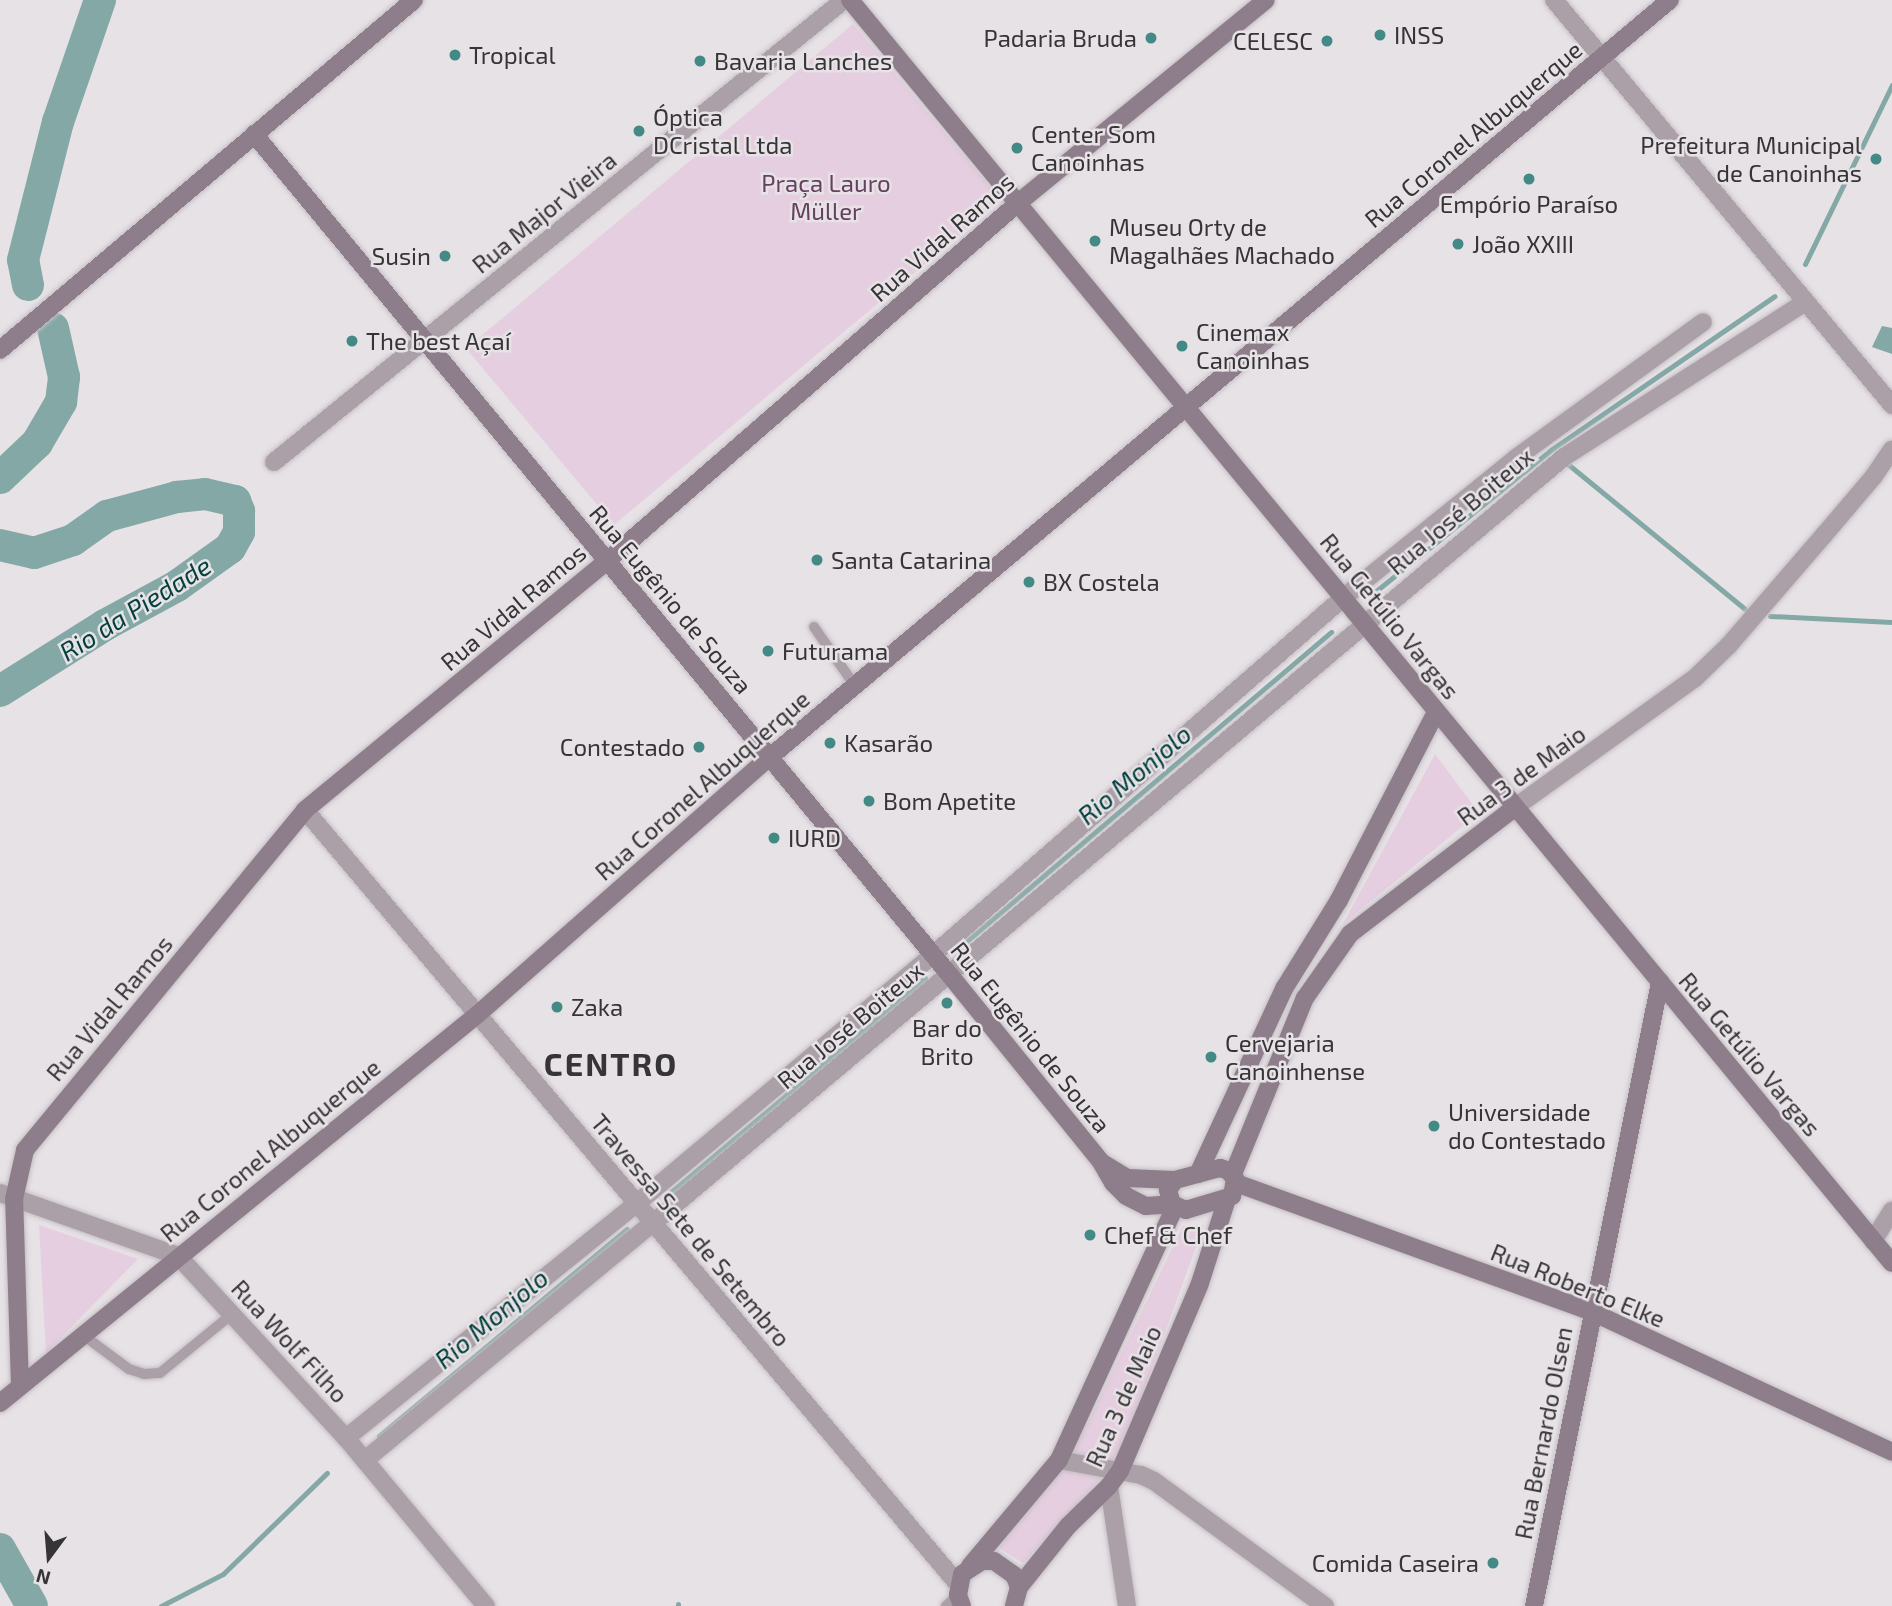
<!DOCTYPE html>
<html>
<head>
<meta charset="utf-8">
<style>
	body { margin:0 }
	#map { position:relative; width:1892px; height:1606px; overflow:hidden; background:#e7e2e6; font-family:"Exo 2",sans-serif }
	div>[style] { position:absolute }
	.green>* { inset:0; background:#e5cee0; transform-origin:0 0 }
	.water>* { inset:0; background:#83a8a6 }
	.stream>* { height:5px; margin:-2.5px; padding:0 2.5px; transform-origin:2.5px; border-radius:2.5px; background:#83a8a6 }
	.river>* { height:32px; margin:-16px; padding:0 16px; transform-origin:16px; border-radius:16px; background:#83a8a6 }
	.roads { filter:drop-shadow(0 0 2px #c4bfc3) drop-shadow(0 0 2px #c4bfc3) }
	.lane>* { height:10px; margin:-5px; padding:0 5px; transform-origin:5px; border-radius:5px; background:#ab9fa8 }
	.street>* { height:18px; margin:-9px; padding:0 9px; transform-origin:9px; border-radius:9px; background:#ab9fa8 }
	.secondary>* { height:18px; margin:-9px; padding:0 9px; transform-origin:9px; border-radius:9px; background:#8e7e8b }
	.dots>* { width:19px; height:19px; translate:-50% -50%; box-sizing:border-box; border:4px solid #e7e2e6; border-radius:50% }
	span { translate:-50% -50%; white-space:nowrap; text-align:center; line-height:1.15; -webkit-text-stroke:5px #e7e2e6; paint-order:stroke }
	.poi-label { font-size:24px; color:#363436 }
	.left { translate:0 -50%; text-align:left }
	.right { translate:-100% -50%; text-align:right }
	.street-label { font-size:24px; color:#363436 }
	.park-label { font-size:24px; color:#664060 }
	.water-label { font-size:26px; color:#023f3d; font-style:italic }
	.district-label { font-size:32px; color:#363436; font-weight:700; letter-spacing:2px }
	.north { position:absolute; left:14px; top:1522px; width:70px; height:70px; -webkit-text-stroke:5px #e7e2e6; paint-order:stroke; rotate:196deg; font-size:19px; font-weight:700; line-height:28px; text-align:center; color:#363436 }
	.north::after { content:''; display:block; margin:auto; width:24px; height:32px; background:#363436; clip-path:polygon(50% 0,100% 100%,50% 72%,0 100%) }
</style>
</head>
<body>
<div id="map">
	<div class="green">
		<div style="left:853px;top:24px;width:230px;height:505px;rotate:50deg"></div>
		<div style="clip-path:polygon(1435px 754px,1479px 813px,1343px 924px)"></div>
		<div style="clip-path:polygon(39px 1225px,138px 1259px,46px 1353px)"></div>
		<div style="clip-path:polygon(1204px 1225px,1119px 1458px,1023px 1563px,999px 1548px,1088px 1423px,1183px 1226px)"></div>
	</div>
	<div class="water">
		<div style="clip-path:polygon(1882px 326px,1892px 328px,1892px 354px,1872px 347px)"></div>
	</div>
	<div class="stream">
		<div style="left:1805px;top:264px;width:199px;rotate:-64.1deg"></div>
		<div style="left:1569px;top:465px;width:227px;rotate:39.3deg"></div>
		<div style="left:1376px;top:591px;width:226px;rotate:-38.9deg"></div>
		<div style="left:1552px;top:449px;width:270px;rotate:-34.5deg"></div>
		<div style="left:1770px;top:616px;width:122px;rotate:2.8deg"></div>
		<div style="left:962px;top:945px;width:484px;rotate:-40.3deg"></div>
		<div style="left:665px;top:1197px;width:340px;rotate:-40.1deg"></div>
		<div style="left:379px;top:1436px;width:323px;rotate:-39.9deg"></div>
		<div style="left:161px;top:1606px;width:70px;rotate:-27.3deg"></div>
		<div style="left:223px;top:1574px;width:145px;rotate:-44.2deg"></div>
		<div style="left:678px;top:1606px;width:2px;rotate:-90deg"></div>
	</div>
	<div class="river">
		<div style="left:28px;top:285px;width:25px;rotate:-101deg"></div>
		<div style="left:23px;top:260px;width:142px;rotate:-75.8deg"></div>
		<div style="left:58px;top:122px;width:129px;rotate:-71deg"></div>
		<div style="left:0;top:478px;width:51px;rotate:-43.4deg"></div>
		<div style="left:37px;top:443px;width:48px;rotate:-59.7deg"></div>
		<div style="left:61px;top:402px;width:25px;rotate:-83deg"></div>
		<div style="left:64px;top:377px;width:50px;rotate:-102.7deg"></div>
		<div style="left:0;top:545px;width:35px;rotate:13deg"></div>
		<div style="left:34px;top:553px;width:41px;rotate:-18.4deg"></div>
		<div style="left:73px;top:540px;width:42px;rotate:-35.2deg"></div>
		<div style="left:107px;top:516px;width:73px;rotate:-15.2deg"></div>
		<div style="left:177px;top:497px;width:28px;rotate:-6deg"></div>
		<div style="left:205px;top:494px;width:31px;rotate:13deg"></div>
		<div style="left:235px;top:501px;width:11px;rotate:68deg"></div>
		<div style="left:239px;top:511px;width:21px;rotate:90deg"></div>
		<div style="left:239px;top:532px;width:18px;rotate:119deg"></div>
		<div style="left:230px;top:548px;width:65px;rotate:144.4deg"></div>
		<div style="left:177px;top:586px;width:82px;rotate:151.6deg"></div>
		<div style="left:105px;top:625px;width:124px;rotate:147.8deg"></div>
		<div style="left:0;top:1549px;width:65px;rotate:60.7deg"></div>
	</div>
	<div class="roads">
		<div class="lane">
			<div style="left:814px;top:627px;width:72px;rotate:55.2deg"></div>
			<div style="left:83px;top:1335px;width:57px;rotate:36.5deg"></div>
			<div style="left:129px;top:1369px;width:16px;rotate:18deg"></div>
			<div style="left:144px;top:1374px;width:16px;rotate:-4deg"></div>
			<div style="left:160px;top:1373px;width:93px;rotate:-39.3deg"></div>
			<div style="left:946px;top:1606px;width:16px;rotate:-43deg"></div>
		</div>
		<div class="street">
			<div style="left:1554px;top:0;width:528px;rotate:50.15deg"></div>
			<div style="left:274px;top:462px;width:734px;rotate:-39.03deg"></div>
			<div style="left:1514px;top:808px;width:223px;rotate:-35.7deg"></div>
			<div style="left:1695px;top:678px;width:47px;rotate:-44.1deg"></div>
			<div style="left:1729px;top:645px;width:145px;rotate:-49.2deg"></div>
			<div style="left:1824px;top:535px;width:77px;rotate:-49.7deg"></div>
			<div style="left:1874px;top:476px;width:32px;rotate:-56deg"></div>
			<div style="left:305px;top:810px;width:1013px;rotate:49.85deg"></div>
			<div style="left:0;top:1193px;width:189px;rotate:19.5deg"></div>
			<div style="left:178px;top:1256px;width:248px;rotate:47.3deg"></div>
			<div style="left:346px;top:1438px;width:219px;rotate:50.2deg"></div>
			<div style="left:1873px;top:1241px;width:36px;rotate:-58deg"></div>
			<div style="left:346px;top:1438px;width:373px;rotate:-38.9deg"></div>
			<div style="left:636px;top:1204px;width:388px;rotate:-40deg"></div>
			<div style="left:933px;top:955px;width:545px;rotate:-41.06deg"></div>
			<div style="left:1344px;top:597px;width:221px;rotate:-38.9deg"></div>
			<div style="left:1516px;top:458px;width:231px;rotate:-36deg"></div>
			<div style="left:365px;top:1460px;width:373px;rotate:-39.5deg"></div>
			<div style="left:653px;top:1223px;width:1190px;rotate:-40.06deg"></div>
			<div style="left:1564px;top:457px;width:285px;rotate:-32.7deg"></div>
			<div style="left:1059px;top:1460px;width:83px;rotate:10.4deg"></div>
			<div style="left:1141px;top:1475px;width:14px;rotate:25deg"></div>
			<div style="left:1154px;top:1481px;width:212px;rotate:36.2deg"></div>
			<div style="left:1109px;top:1486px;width:121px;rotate:81.5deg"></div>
		</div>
		<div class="secondary">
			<div style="left:850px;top:0;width:1637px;rotate:50.48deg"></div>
			<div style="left:254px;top:134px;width:1090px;rotate:50.4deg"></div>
			<div style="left:949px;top:974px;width:242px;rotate:51deg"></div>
			<div style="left:1101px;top:1162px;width:24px;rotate:60deg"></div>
			<div style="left:1113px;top:1183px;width:18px;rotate:45deg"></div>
			<div style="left:1126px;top:1196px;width:22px;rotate:27deg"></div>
			<div style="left:1146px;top:1206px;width:26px;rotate:-4deg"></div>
			<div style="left:0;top:350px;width:542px;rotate:-40.21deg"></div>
			<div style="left:1104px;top:1164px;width:27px;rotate:31deg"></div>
			<div style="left:1127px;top:1178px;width:48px;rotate:2.4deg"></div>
			<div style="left:1220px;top:1168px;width:7px;rotate:16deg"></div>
			<div style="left:1227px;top:1170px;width:11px;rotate:45deg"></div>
			<div style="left:1235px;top:1178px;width:18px;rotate:99deg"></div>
			<div style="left:1232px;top:1196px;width:48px;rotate:163.1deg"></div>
			<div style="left:1186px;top:1210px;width:15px;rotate:-157deg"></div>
			<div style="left:1172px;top:1204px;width:15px;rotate:-106deg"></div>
			<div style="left:1168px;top:1190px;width:12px;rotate:-55deg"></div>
			<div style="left:1175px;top:1180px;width:47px;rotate:-14.9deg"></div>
			<div style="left:1198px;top:1174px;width:206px;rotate:-65.1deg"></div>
			<div style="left:1285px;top:987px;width:102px;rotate:-58.2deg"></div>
			<div style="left:1339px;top:900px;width:212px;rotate:-62.7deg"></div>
			<div style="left:1233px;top:1174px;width:190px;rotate:-67.8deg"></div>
			<div style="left:1305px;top:998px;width:78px;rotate:-54.9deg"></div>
			<div style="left:1350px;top:934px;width:207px;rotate:-37.5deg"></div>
			<div style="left:1236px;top:1183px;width:379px;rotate:19.9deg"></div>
			<div style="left:1592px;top:1312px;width:331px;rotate:25deg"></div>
			<div style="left:20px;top:1386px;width:187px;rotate:-91.8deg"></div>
			<div style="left:14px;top:1199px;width:50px;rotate:-77.3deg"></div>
			<div style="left:25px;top:1150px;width:440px;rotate:-50.5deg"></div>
			<div style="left:305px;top:810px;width:391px;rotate:-39.5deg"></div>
			<div style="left:607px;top:561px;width:545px;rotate:-41.06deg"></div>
			<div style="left:1018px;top:203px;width:320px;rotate:-39.3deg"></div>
			<div style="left:0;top:1403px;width:616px;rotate:-39.14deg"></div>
			<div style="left:478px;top:1014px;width:389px;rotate:-41.4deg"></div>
			<div style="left:770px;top:757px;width:1176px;rotate:-40.07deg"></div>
			<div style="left:970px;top:1566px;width:138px;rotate:-50deg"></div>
			<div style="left:1059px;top:1460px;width:278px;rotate:-65.4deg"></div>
			<div style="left:1019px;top:1587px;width:78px;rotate:-51.2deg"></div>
			<div style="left:1068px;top:1526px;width:57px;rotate:-44.3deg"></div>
			<div style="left:1109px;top:1486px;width:19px;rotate:-54deg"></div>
			<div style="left:1120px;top:1471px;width:204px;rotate:-66.9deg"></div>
			<div style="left:1200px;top:1283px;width:88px;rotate:-72.2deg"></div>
			<div style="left:962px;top:1606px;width:12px;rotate:-110deg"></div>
			<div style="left:958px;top:1595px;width:21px;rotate:-79deg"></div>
			<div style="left:962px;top:1574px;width:24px;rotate:-33deg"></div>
			<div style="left:982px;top:1561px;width:12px"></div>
			<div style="left:994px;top:1561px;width:24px;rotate:35deg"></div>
			<div style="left:1014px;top:1575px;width:13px;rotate:67deg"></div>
			<div style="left:1019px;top:1587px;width:20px;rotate:105deg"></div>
			<div style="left:1534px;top:1606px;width:637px;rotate:-78.58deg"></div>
		</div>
	</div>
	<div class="dots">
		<div style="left:1380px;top:35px;background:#438a87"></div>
		<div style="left:1151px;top:38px;background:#438a87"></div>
		<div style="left:1327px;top:41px;background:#438a87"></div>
		<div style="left:455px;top:55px;background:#438a87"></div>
		<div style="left:700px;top:61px;background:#438a87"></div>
		<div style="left:639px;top:131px;background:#438a87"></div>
		<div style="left:1017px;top:148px;background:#438a87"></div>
		<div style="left:1876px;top:159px;background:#438a87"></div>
		<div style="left:1529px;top:179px;background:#438a87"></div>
		<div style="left:1095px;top:241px;background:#438a87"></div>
		<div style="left:1458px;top:244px;background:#438a87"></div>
		<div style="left:445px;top:256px;background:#438a87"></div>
		<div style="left:352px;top:341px;background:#438a87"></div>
		<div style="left:1182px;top:346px;background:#438a87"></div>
		<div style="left:817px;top:560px;background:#438a87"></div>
		<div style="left:1029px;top:582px;background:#438a87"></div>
		<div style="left:768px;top:651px;background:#438a87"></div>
		<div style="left:830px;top:743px;background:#438a87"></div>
		<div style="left:699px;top:747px;background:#438a87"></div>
		<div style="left:869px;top:801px;background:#438a87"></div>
		<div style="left:774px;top:838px;background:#438a87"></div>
		<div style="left:947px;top:1003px;background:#438a87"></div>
		<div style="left:557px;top:1007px;background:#438a87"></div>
		<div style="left:1211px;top:1057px;background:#438a87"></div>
		<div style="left:1434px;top:1126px;background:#438a87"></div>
		<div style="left:1090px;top:1235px;background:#438a87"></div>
		<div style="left:1493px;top:1563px;background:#438a87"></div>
	</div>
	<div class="poi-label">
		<span class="left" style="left:1394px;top:35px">INSS</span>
		<span class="right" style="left:1137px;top:38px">Padaria Bruda</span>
		<span class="right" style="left:1313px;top:41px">CELESC</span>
		<span class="left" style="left:469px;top:55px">Tropical</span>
		<span class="left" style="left:714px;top:61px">Bavaria Lanches</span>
		<span class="left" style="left:653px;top:131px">Óptica<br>DCristal Ltda</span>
		<span class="left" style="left:1031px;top:148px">Center Som<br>Canoinhas</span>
		<span class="right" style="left:1862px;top:159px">Prefeitura Municipal<br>de Canoinhas</span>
		<span style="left:1529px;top:204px">Empório Paraíso</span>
		<span class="left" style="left:1109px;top:241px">Museu Orty de<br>Magalhães Machado</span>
		<span class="left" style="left:1472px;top:244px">João XXIII</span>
		<span class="right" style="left:431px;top:256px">Susin</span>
		<span class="left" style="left:1196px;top:346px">Cinemax<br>Canoinhas</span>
		<span class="left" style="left:366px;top:341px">The best Açaí</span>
		<span class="left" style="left:831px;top:560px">Santa Catarina</span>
		<span class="left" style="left:1043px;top:582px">BX Costela</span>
		<span class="left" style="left:782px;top:651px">Futurama</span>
		<span class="left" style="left:844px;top:743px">Kasarão</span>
		<span class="right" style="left:685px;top:747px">Contestado</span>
		<span class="left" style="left:883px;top:801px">Bom Apetite</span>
		<span class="left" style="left:788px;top:838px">IURD</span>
		<span class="left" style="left:571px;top:1007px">Zaka</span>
		<span style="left:947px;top:1042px">Bar do<br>Brito</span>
		<span class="left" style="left:1225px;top:1057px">Cervejaria<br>Canoinhense</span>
		<span class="left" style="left:1448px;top:1126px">Universidade<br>do Contestado</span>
		<span class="left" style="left:1104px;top:1235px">Chef &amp; Chef</span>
		<span class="right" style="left:1479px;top:1563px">Comida Caseira</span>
	</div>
	<div class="street-label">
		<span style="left:1473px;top:134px;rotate:-40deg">Rua Coronel Albuquerque</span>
		<span style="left:544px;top:212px;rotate:-39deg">Rua Major Vieira</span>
		<span style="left:942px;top:237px;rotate:-41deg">Rua Vidal Ramos</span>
		<span style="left:1460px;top:511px;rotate:-40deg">Rua José Boiteux</span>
		<span style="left:671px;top:599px;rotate:50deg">Rua Eugênio de Souza</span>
		<span style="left:513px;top:607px;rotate:-40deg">Rua Vidal Ramos</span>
		<span style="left:1390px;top:616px;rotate:51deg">Rua Getúlio Vargas</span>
		<span style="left:1521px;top:775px;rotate:-36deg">Rua 3 de Maio</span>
		<span style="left:702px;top:785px;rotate:-41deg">Rua Coronel Albuquerque</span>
		<span style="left:109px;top:1008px;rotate:-50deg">Rua Vidal Ramos</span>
		<span style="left:850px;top:1025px;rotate:-40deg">Rua José Boiteux</span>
		<span style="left:1031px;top:1037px;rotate:51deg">Rua Eugênio de Souza</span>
		<span style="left:1750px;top:1054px;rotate:50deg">Rua Getúlio Vargas</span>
		<span style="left:270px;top:1150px;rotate:-39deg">Rua Coronel Albuquerque</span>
		<span style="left:691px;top:1230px;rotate:50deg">Travessa Sete de Setembro</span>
		<span style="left:1578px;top:1285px;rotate:22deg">Rua Roberto Elke</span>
		<span style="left:290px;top:1341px;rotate:47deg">Rua Wolf Filho</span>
		<span style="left:1123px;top:1396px;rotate:-66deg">Rua 3 de Maio</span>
		<span style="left:1543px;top:1433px;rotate:-79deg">Rua Bernardo Olsen</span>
	</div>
	<div class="park-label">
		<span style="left:826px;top:197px">Praça Lauro<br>Müller</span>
	</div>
	<div class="water-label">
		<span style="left:135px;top:608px;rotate:-32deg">Rio da Piedade</span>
		<span style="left:1134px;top:774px;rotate:-40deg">Rio Monjolo</span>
		<span style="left:491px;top:1318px;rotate:-40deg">Rio Monjolo</span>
	</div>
	<div class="district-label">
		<span style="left:611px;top:1063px">CENTRO</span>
	</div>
	<div class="north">N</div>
</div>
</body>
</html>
